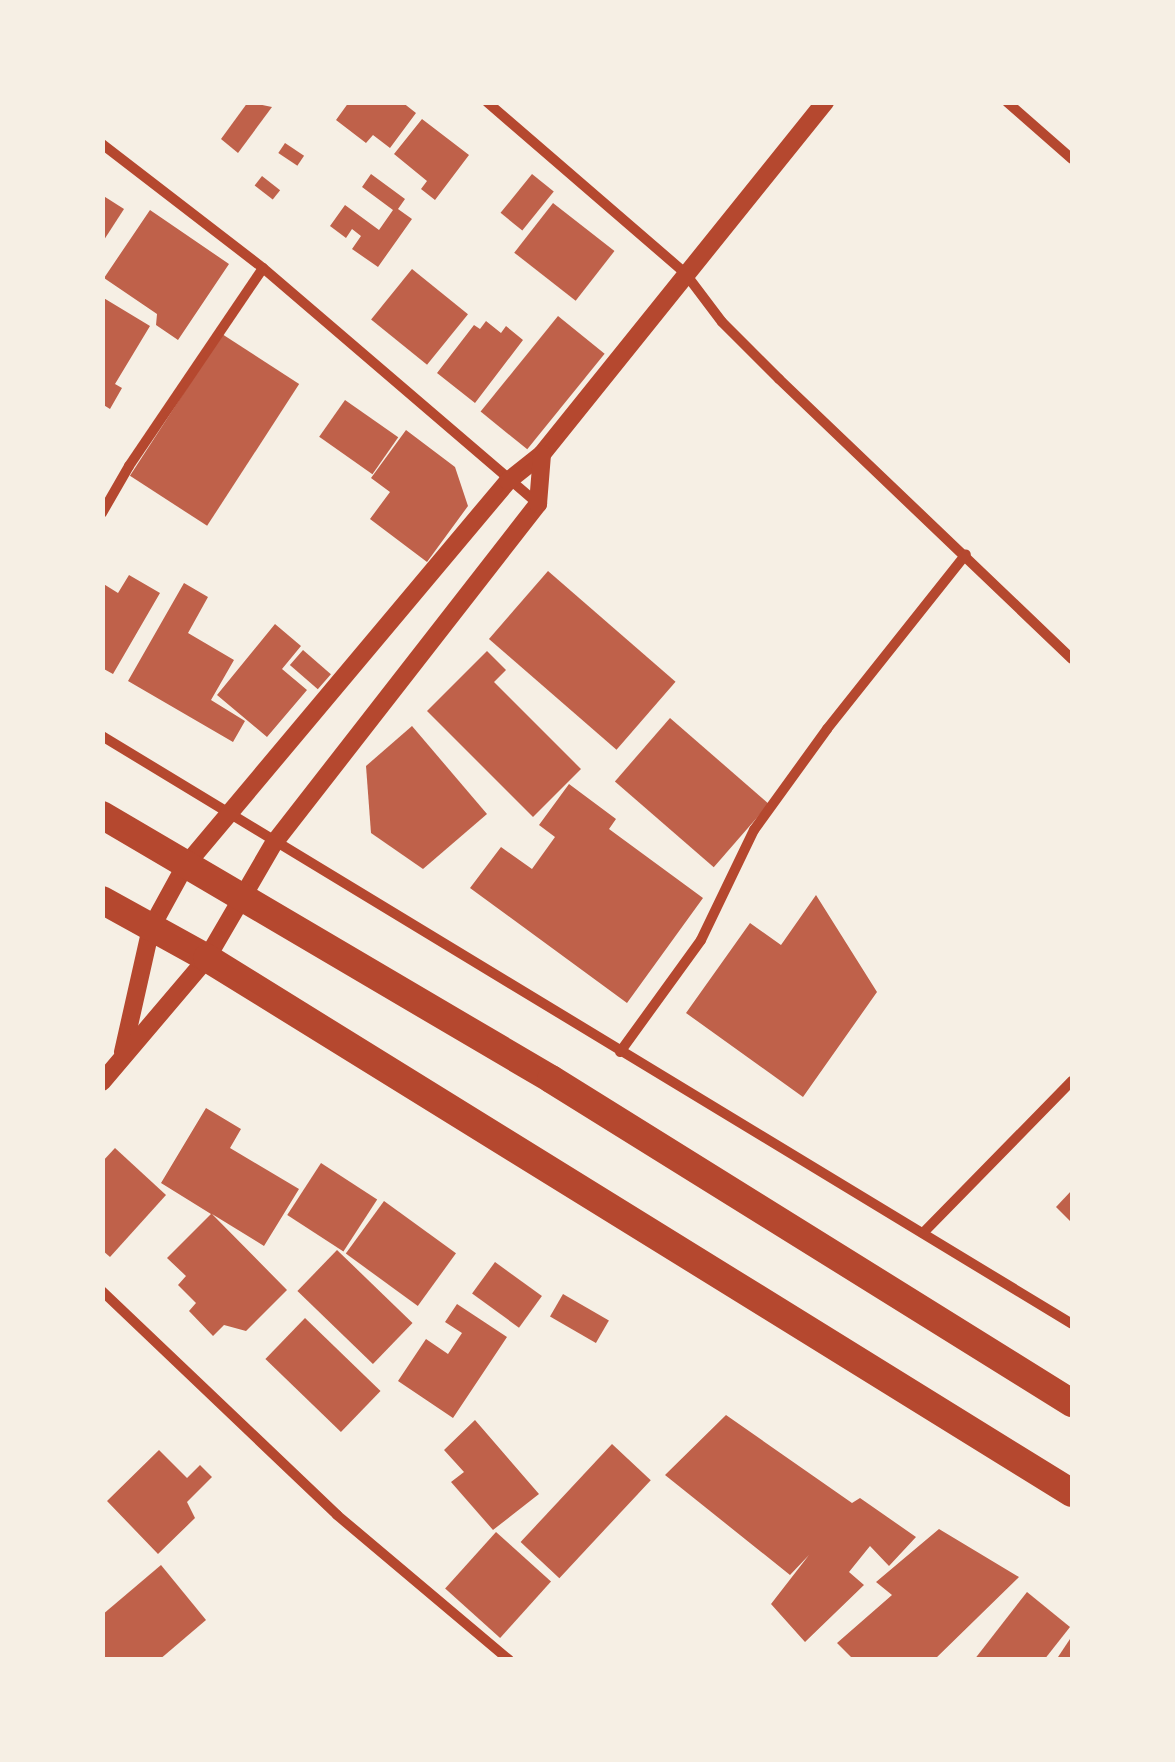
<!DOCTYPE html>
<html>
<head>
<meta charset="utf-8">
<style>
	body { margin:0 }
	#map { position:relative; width:1175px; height:1762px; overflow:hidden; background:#f6efe4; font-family:"Archivo Narrow",sans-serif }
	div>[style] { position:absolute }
	.building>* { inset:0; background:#bf614a; transform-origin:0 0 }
	.minor>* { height:10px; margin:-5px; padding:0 5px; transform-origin:5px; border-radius:5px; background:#b5482f }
	.tertiary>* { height:18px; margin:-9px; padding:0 9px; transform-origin:9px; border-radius:9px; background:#b5482f }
	.trunk>* { height:28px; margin:-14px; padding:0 14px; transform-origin:14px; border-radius:14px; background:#b5482f }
	span { translate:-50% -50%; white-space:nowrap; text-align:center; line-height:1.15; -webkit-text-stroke:10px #f6efe4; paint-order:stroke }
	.frame { position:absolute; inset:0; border:105px solid #f6efe4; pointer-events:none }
</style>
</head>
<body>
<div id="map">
	<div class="building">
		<div style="clip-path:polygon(248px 102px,272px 107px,238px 153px,221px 139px)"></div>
		<div style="clip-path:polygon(349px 102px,402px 102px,416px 113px,390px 148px,373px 135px,366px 143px,336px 120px)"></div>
		<div style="clip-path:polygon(422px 119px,469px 155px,435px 200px,421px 189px,427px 181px,394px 154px)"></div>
		<div style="left:285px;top:143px;width:23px;height:12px;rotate:34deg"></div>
		<div style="clip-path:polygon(371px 174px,405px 199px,398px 209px,412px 219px,378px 267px,352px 249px,361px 236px,352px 229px,346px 238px,330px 226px,345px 205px,379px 230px,393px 210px,362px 187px)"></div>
		<div style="left:532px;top:174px;width:28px;height:50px;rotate:39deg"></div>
		<div style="left:262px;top:176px;width:23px;height:12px;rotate:38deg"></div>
		<div style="clip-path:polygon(102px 195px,124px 209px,102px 243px)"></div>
		<div style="left:553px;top:203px;width:78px;height:63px;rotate:38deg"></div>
		<div style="clip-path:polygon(150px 210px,229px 264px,178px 340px,156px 325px,157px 314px,104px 278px)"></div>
		<div style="left:412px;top:269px;width:72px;height:65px;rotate:39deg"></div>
		<div style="clip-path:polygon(102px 297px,150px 326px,115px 384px,122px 388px,110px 409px,102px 404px)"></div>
		<div style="left:558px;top:316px;width:60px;height:123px;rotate:39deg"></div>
		<div style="clip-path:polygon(486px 321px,501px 333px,506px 326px,523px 340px,475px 403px,437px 373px,474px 325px,480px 329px)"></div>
		<div style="left:222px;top:334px;width:92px;height:169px;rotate:33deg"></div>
		<div style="left:345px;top:400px;width:65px;height:45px;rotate:35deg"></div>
		<div style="clip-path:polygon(406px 430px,455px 467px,468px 506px,427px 562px,370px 519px,390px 492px,371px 478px)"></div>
		<div style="left:548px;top:571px;width:169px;height:90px;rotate:41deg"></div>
		<div style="clip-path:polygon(129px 575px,160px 593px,113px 674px,102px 668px,102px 583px,118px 593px)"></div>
		<div style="clip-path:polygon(184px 583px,208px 597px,188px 633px,234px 660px,211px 700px,245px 721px,233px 742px,128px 681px)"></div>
		<div style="clip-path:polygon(275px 624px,301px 646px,282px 669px,307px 690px,267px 737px,217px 695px)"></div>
		<div style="left:303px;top:650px;width:37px;height:20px;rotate:41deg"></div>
		<div style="clip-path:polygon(487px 651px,506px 670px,494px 682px,581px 769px,533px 817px,427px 711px)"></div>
		<div style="left:670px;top:718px;width:131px;height:84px;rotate:41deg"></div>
		<div style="clip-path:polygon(412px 726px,487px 814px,423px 869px,371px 833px,366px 766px)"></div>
		<div style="clip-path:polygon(569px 784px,616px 819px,609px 829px,703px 898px,627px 1003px,470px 888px,501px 847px,532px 869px,555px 837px,539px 825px)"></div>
		<div style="clip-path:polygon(816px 895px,877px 992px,803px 1097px,686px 1013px,750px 923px,781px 945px)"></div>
		<div style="clip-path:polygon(206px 1108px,241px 1129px,230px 1148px,299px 1189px,264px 1246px,212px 1214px,287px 1290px,246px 1331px,224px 1325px,213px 1336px,189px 1311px,196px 1303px,178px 1285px,186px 1276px,167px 1258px,211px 1214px,161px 1183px)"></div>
		<div style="clip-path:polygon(115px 1148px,166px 1195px,110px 1257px,102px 1250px,102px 1162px)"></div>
		<div style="left:321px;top:1163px;width:67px;height:62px;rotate:33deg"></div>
		<div style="clip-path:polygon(1072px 1190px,1072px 1223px,1056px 1207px)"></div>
		<div style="left:384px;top:1201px;width:89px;height:65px;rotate:36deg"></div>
		<div style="left:337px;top:1250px;width:105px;height:57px;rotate:44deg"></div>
		<div style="left:495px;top:1262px;width:58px;height:39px;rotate:36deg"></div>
		<div style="left:563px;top:1294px;width:53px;height:26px;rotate:30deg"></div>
		<div style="clip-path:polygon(457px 1304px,507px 1337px,453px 1418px,398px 1381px,426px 1339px,448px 1354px,462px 1333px,445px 1322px)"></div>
		<div style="left:305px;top:1318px;width:105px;height:57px;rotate:44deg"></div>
		<div style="clip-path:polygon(726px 1415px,852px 1503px,860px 1498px,916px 1537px,889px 1566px,870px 1546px,849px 1572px,864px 1585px,805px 1642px,771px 1604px,809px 1555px,790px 1575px,665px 1475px)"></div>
		<div style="clip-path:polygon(475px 1420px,539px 1494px,493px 1530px,451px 1482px,464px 1472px,444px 1450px)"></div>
		<div style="left:612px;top:1444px;width:53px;height:134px;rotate:43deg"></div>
		<div style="clip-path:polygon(159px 1450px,187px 1478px,200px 1465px,212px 1477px,187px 1502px,195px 1518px,158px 1554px,107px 1501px)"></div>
		<div style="clip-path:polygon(939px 1529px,1019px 1577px,934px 1660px,854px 1660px,837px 1643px,892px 1595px,876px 1582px)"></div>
		<div style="left:496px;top:1532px;width:74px;height:76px;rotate:42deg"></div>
		<div style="clip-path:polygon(161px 1565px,206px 1620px,159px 1660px,102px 1660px,102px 1615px)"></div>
		<div style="clip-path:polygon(1027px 1592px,1070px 1627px,1044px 1660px,974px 1660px)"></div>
		<div style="clip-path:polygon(1072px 1636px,1072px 1660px,1056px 1660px)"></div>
	</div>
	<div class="minor">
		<div style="left:487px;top:102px;width:262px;rotate:40.8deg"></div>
		<div style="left:685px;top:273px;width:61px;rotate:52.9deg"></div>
		<div style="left:722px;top:322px;width:81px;rotate:45deg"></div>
		<div style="left:779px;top:379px;width:405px;rotate:43.7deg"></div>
		<div style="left:1007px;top:102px;width:86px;rotate:41.2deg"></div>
		<div style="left:102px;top:144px;width:203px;rotate:37.6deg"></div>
		<div style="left:263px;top:268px;width:361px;rotate:40.6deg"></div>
		<div style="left:102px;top:513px;width:54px;rotate:-60.1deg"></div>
		<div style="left:129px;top:466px;width:239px;rotate:-55.9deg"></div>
		<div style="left:102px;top:736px;width:1134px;rotate:31.22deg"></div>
		<div style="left:620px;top:1052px;width:138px;rotate:-54.1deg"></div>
		<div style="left:701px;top:940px;width:122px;rotate:-64.3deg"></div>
		<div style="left:754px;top:830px;width:125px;rotate:-54.1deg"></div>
		<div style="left:827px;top:729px;width:223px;rotate:-51.5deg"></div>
		<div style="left:923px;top:1233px;width:213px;rotate:-45.6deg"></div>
		<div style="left:102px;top:1291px;width:325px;rotate:43.6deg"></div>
		<div style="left:337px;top:1515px;width:225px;rotate:40.1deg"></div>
	</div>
	<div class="tertiary">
		<div style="left:123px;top:1052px;width:127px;rotate:-77.3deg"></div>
		<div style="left:151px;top:928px;width:71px;rotate:-61.3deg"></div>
		<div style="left:185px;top:866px;width:503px;rotate:-50deg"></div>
		<div style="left:508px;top:481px;width:43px;rotate:-38.5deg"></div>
		<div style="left:542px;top:454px;width:452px;rotate:-51.2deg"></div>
		<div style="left:102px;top:1082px;width:162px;rotate:-49.7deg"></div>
		<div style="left:207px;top:958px;width:133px;rotate:-59.8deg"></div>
		<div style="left:274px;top:843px;width:430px;rotate:-52.1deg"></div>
		<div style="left:538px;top:504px;width:50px;rotate:-85.4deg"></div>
	</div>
	<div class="trunk">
		<div style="left:102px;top:815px;width:521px;rotate:30.45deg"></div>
		<div style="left:551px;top:1079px;width:614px;rotate:31.88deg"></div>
		<div style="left:102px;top:900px;width:120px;rotate:28.9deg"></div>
		<div style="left:207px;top:958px;width:1017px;rotate:31.74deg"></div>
	</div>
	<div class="frame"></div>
</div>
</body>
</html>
